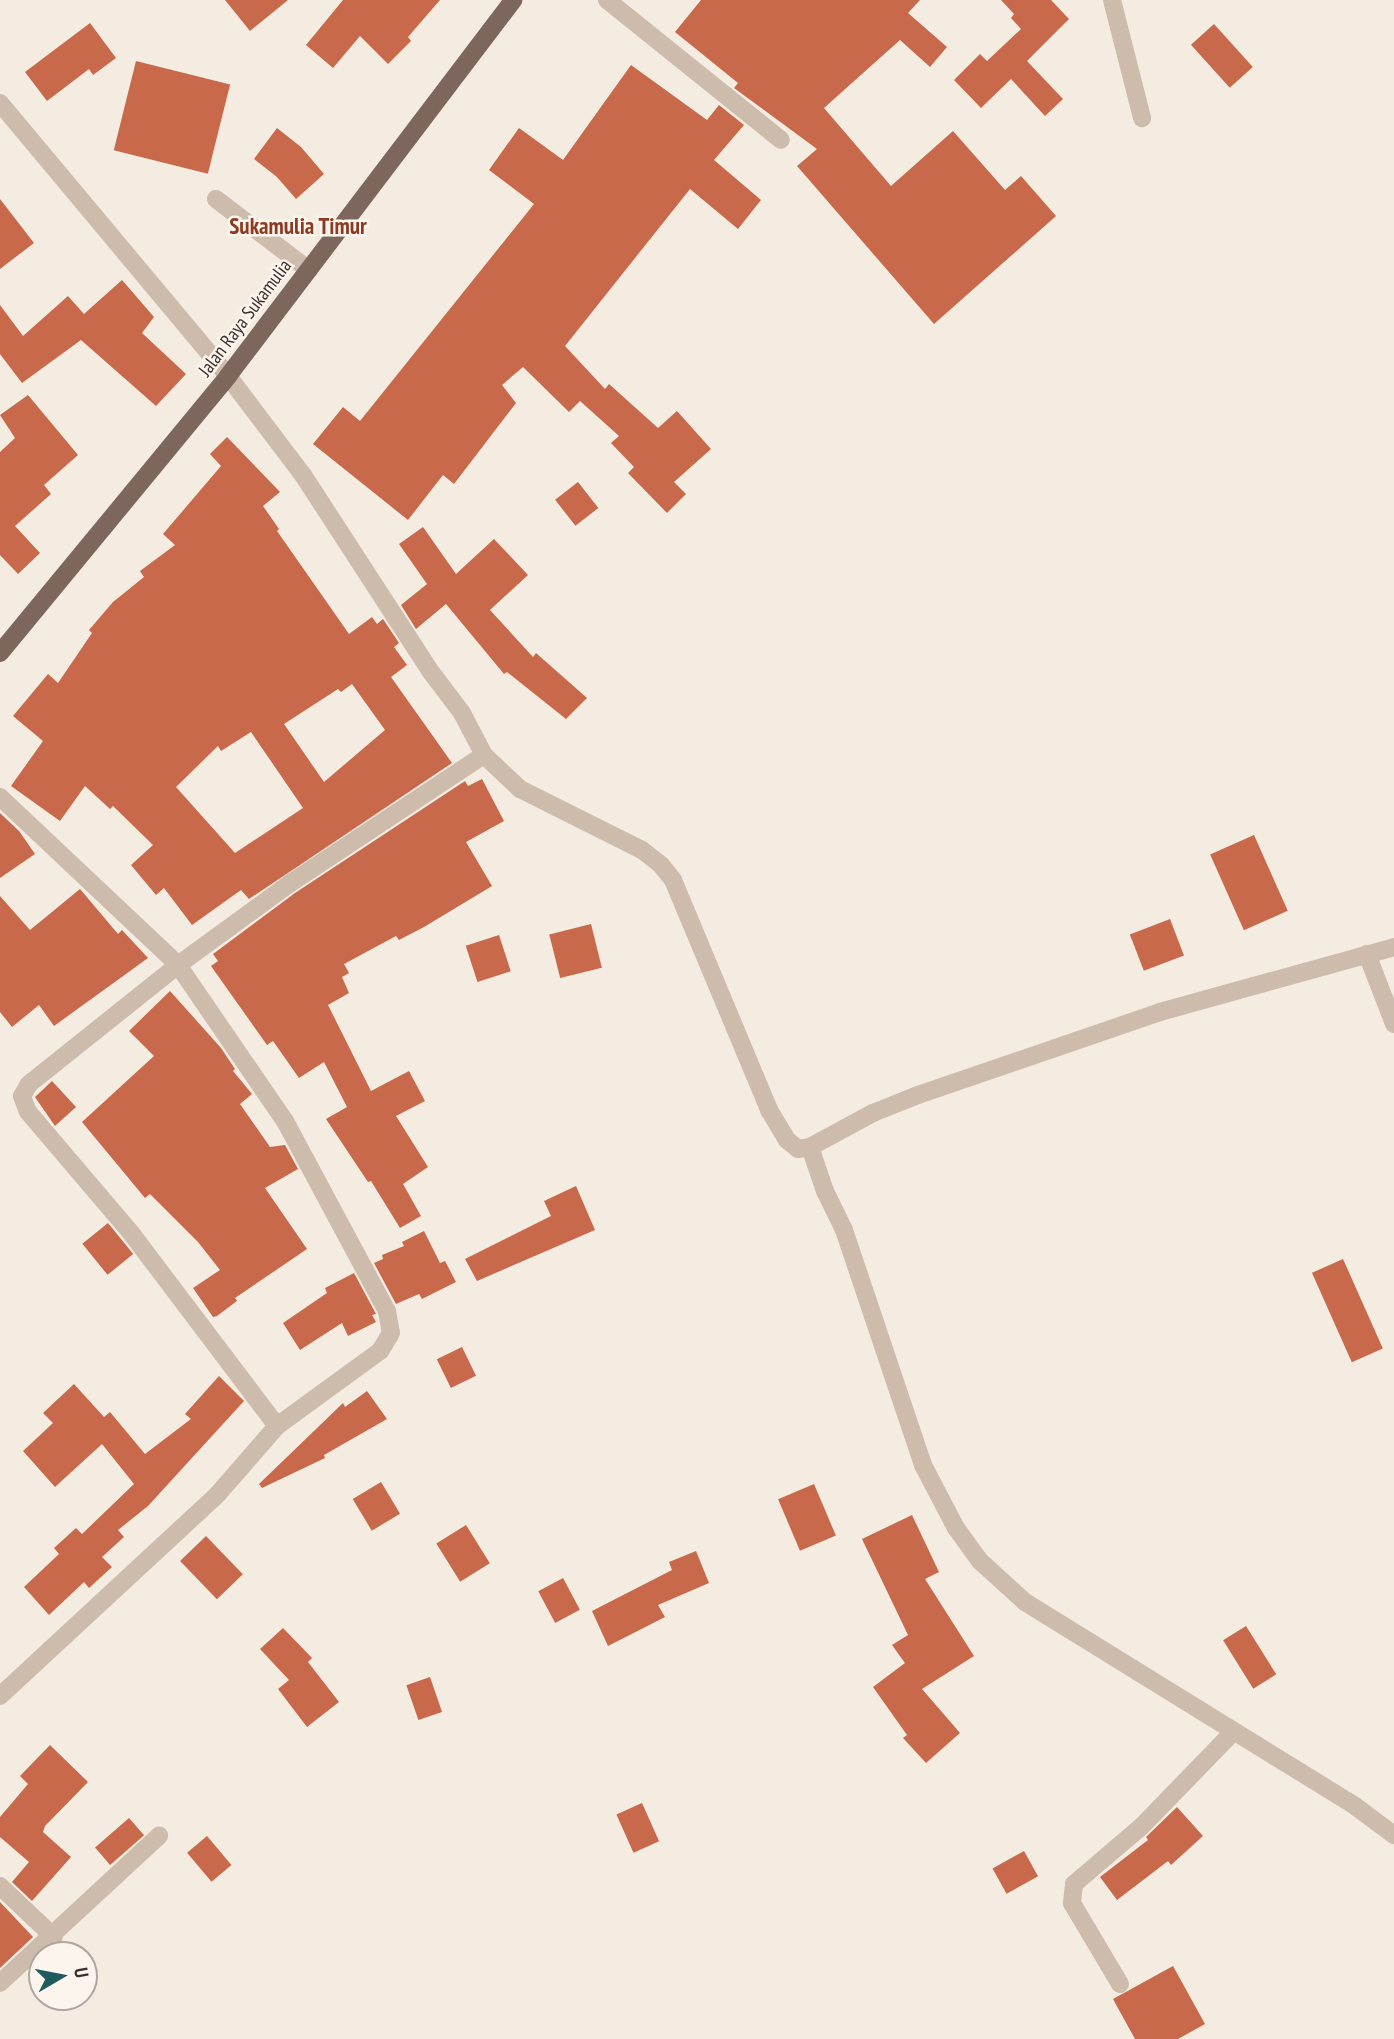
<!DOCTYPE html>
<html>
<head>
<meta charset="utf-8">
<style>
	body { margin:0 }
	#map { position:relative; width:1394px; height:2039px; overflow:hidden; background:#f4ebe1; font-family:"PT Sans Narrow",sans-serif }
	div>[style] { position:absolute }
	.building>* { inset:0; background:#c8694b; transform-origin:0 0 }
	.minor>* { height:18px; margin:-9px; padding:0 9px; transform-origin:9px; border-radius:9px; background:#cdbbac }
	.major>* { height:18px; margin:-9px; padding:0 9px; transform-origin:9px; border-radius:9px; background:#7d675c }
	span { translate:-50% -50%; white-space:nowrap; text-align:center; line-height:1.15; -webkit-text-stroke:5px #fbf5ee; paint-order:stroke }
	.street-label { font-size:19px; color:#3b302b }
	.quarter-label { font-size:23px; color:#8c3b22; font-weight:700 }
	.north { position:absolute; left:28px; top:1941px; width:70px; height:70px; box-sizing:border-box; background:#fbf5ee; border:2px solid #aea6a0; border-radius:50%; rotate:80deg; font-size:19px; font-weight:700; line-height:28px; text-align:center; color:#3b302b }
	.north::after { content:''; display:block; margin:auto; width:24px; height:32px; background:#1f5a5e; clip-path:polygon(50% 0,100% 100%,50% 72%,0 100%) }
</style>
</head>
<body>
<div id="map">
	<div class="building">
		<div style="clip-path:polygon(225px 0,288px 0,250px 31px)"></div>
		<div style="clip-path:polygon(343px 0,440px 0,408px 37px,411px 41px,388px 64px,360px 36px,333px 68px,306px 45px)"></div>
		<div style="clip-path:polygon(701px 0,920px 0,908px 13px,947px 47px,930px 67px,900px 40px,824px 108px,891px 186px,953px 131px,1005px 190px,1021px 176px,1056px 216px,934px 324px,797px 166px,817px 149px,734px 88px,738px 83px,675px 32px)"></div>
		<div style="clip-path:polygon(1001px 0,1051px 0,1069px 19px,1027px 61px,1063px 99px,1045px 116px,1011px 79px,981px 108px,954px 80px,980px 54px,987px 61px,1021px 29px,1011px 18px,1014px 14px)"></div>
		<div style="clip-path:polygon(90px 23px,116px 58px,93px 75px,89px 69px,47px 101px,25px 72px)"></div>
		<div style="left:1214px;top:24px;width:58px;height:31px;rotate:48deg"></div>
		<div style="left:136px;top:61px;width:97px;height:92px;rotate:14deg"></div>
		<div style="clip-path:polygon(631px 65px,707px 120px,719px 105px,744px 125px,714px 160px,761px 200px,738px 229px,690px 189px,565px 346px,605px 389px,609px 384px,658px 428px,677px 411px,711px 449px,674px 482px,686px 494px,667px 513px,628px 473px,634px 467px,611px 443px,619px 436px,580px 401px,569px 412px,523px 367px,502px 385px,516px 403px,454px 484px,443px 475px,408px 520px,313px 444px,343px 407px,360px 421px,534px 204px,489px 170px,519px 128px,563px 160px)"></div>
		<div style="clip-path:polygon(277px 128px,301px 147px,324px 174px,296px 199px,277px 177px,254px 159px)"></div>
		<div style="clip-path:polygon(0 199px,34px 243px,0 269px)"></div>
		<div style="clip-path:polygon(122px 280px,154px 317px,142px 333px,186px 374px,156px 406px,81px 340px,22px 383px,0 354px,0 305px,23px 336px,68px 296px,84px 314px)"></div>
		<div style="clip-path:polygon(28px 395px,78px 455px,44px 485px,51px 494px,15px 526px,40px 553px,18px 574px,0 555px,0 452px,15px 438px,0 415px)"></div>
		<div style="clip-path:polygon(evenodd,227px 437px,280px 492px,263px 506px,279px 529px,277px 531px,349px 634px,372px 617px,377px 624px,383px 619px,399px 643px,394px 647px,407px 665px,391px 677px,452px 763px,249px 899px,241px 890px,192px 925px,164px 888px,156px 895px,131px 865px,153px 845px,113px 806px,110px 809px,85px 786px,60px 821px,11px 786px,43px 741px,13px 716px,48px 674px,58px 683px,92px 633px,89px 630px,113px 602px,144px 577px,140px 571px,175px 545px,163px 534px,221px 466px,210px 454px,227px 437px,352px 684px,385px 730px,324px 782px,284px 724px,338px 689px,341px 692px,352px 684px,227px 437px,251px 732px,303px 808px,235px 853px,176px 787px,218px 746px,221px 751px,251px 732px)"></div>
		<div style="left:578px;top:482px;width:33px;height:29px;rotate:52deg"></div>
		<div style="clip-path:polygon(423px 527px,456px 574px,494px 539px,528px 575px,490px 610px,533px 657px,536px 653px,587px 698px,566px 719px,507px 672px,504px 674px,446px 604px,416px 629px,401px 605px,427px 584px,399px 544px)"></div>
		<div style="clip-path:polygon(482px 779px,504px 821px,466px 842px,492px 886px,424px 927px,399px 940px,396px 936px,344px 964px,349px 973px,342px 977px,349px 993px,328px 1005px,371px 1091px,409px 1071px,425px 1101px,396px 1116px,428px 1167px,403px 1184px,421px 1216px,400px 1228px,371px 1181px,368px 1182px,326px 1119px,347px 1107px,324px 1062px,299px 1078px,273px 1041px,267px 1045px,211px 966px,218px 961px,213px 954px,295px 893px,465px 781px,468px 786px)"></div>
		<div style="clip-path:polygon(0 813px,19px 831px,35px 854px,0 878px)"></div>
		<div style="left:1254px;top:835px;width:83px;height:48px;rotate:66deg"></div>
		<div style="clip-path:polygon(80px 889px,118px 934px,122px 930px,148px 958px,54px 1026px,39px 1005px,12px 1027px,0 1012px,0 896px,30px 930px)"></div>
		<div style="left:1170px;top:919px;width:39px;height:43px;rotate:69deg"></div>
		<div style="left:591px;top:924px;width:45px;height:43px;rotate:76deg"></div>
		<div style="left:499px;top:935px;width:38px;height:35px;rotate:72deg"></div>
		<div style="clip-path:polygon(170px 991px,221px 1048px,235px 1069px,233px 1071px,252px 1094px,240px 1104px,270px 1147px,285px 1145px,298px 1169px,265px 1188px,307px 1249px,235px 1298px,237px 1301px,217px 1316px,213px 1317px,193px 1288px,220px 1270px,198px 1242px,150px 1194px,145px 1198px,82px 1122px,154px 1056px,129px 1031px)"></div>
		<div style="clip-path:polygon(52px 1081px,76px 1107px,55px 1126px,35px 1097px)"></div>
		<div style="clip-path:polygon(576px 1186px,595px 1230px,477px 1281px,465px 1259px,551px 1216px,544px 1201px)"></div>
		<div style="left:108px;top:1223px;width:40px;height:33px;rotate:51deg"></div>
		<div style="clip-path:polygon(424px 1231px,440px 1263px,445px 1261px,456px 1282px,422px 1299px,419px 1294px,396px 1304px,374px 1263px,383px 1259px,382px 1255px,404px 1246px,402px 1242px)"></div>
		<div style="left:1343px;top:1259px;width:98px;height:34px;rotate:66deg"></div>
		<div style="clip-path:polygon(354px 1273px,376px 1314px,372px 1315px,376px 1322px,348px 1336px,342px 1323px,300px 1350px,283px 1323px,327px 1293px,325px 1288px)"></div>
		<div style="left:462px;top:1347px;width:32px;height:28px;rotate:64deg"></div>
		<div style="clip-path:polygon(219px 1376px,244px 1401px,148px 1506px,118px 1530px,124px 1537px,102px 1557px,112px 1567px,89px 1588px,84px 1582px,49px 1615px,24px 1587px,59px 1554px,54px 1548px,76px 1528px,82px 1534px,134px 1484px,102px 1444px,55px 1487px,23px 1451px,53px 1423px,43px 1413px,74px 1384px,104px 1417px,110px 1412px,145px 1454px,191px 1419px,185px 1414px)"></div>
		<div style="clip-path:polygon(367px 1391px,387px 1419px,324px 1455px,325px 1458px,262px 1488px,259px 1484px,343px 1403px,345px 1407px)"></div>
		<div style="left:381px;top:1482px;width:37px;height:33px;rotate:59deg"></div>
		<div style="left:814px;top:1484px;width:56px;height:39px;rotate:67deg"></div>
		<div style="clip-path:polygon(912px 1515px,939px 1572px,925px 1579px,974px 1656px,922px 1689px,960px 1733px,926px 1763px,903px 1738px,907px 1735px,873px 1687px,905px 1663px,892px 1645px,908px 1635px,862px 1539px)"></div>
		<div style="left:466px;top:1525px;width:45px;height:35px;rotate:58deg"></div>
		<div style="left:206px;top:1536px;width:53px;height:36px;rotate:46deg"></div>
		<div style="clip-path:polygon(696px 1551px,709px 1583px,658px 1605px,665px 1617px,608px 1646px,592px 1611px,672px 1570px,669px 1562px)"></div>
		<div style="left:563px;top:1578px;width:36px;height:28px;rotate:62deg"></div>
		<div style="left:1246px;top:1626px;width:57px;height:27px;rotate:58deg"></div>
		<div style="clip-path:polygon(283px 1628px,312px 1658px,308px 1662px,339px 1702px,307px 1727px,278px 1689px,289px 1680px,260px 1649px)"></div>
		<div style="left:430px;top:1677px;width:37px;height:25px;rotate:71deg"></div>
		<div style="clip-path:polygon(50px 1745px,88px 1782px,45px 1826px,43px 1832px,71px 1857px,32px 1901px,12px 1882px,29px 1862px,0 1837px,0 1817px,28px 1784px,20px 1776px)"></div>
		<div style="left:642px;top:1803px;width:42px;height:28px;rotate:66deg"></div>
		<div style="clip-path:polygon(1177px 1807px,1203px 1836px,1171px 1865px,1168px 1861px,1117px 1900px,1100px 1877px,1148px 1840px,1146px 1837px)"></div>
		<div style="left:129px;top:1818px;width:23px;height:45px;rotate:49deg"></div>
		<div style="left:207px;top:1836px;width:38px;height:26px;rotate:50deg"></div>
		<div style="left:1024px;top:1851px;width:29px;height:36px;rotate:61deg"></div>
		<div style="clip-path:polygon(0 1902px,33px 1937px,0 1968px)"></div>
		<div style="clip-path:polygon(1173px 1966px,1205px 2024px,1178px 2039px,1135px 2039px,1113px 1999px)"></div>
	</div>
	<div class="minor">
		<div style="left:607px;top:0;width:223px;rotate:38.8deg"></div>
		<div style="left:1112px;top:0;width:122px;rotate:75.7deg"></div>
		<div style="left:0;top:103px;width:356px;rotate:50.1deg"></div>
		<div style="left:228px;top:376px;width:124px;rotate:52.9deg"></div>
		<div style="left:303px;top:475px;width:235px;rotate:57deg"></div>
		<div style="left:431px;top:672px;width:51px;rotate:52.9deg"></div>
		<div style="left:462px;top:713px;width:47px;rotate:62.4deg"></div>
		<div style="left:484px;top:755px;width:50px;rotate:43.4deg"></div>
		<div style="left:520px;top:789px;width:136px;rotate:26.6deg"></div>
		<div style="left:642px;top:850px;width:24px;rotate:38deg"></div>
		<div style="left:661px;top:865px;width:19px;rotate:51deg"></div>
		<div style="left:673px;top:880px;width:249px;rotate:67.3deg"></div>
		<div style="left:769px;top:1110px;width:35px;rotate:59deg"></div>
		<div style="left:787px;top:1140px;width:14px;rotate:39deg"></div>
		<div style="left:798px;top:1149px;width:12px;rotate:-9deg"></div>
		<div style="left:810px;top:1147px;width:72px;rotate:-28.4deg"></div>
		<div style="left:873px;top:1113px;width:48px;rotate:-21.8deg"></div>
		<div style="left:918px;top:1095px;width:256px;rotate:-18.9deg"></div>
		<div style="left:1160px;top:1012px;width:243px;rotate:-15.5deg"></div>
		<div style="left:216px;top:199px;width:117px;rotate:37.4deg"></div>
		<div style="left:0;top:797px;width:245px;rotate:43.3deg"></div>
		<div style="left:178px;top:965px;width:189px;rotate:55.6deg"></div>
		<div style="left:285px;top:1121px;width:216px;rotate:61.8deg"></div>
		<div style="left:387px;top:1311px;width:22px;rotate:80deg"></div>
		<div style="left:391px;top:1333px;width:21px;rotate:121deg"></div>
		<div style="left:380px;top:1351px;width:127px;rotate:143.9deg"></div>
		<div style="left:277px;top:1426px;width:91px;rotate:131deg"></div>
		<div style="left:217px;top:1495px;width:296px;rotate:137.2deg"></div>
		<div style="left:1367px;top:954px;width:75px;rotate:68.9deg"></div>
		<div style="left:810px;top:1147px;width:46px;rotate:71.2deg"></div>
		<div style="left:825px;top:1191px;width:43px;rotate:64deg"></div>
		<div style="left:844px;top:1230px;width:248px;rotate:71.4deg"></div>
		<div style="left:923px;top:1465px;width:71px;rotate:62.4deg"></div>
		<div style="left:956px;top:1528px;width:41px;rotate:54deg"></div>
		<div style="left:980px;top:1561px;width:61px;rotate:42.3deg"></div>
		<div style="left:1025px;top:1602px;width:388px;rotate:31.7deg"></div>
		<div style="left:1355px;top:1806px;width:49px;rotate:36.6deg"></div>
		<div style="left:277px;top:1426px;width:241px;rotate:-127.1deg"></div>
		<div style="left:132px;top:1234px;width:160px;rotate:-130.4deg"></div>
		<div style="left:28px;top:1112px;width:17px;rotate:-111deg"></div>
		<div style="left:22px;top:1096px;width:14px;rotate:-60deg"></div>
		<div style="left:29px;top:1084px;width:191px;rotate:-38.6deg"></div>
		<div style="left:178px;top:965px;width:137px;rotate:-36.1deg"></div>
		<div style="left:289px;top:884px;width:234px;rotate:-33.5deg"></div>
		<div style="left:0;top:1886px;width:74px;rotate:43.4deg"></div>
		<div style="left:0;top:1983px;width:217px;rotate:-42.8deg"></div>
		<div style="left:1120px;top:1984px;width:94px;rotate:-120.7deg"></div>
		<div style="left:1072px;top:1903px;width:19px;rotate:-84deg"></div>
		<div style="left:1074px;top:1884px;width:88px;rotate:-40.4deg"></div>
		<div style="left:1141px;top:1827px;width:132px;rotate:-45.9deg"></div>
	</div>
	<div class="major">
		<div style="left:0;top:653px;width:359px;rotate:-50.5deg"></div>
		<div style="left:228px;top:376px;width:472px;rotate:-52.8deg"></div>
	</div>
	<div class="street-label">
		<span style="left:245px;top:318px;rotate:-53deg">Jalan Raya Sukamulia</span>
	</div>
	<div class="quarter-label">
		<span style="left:298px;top:226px">Sukamulia Timur</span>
	</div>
	<div class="north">U</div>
</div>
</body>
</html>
